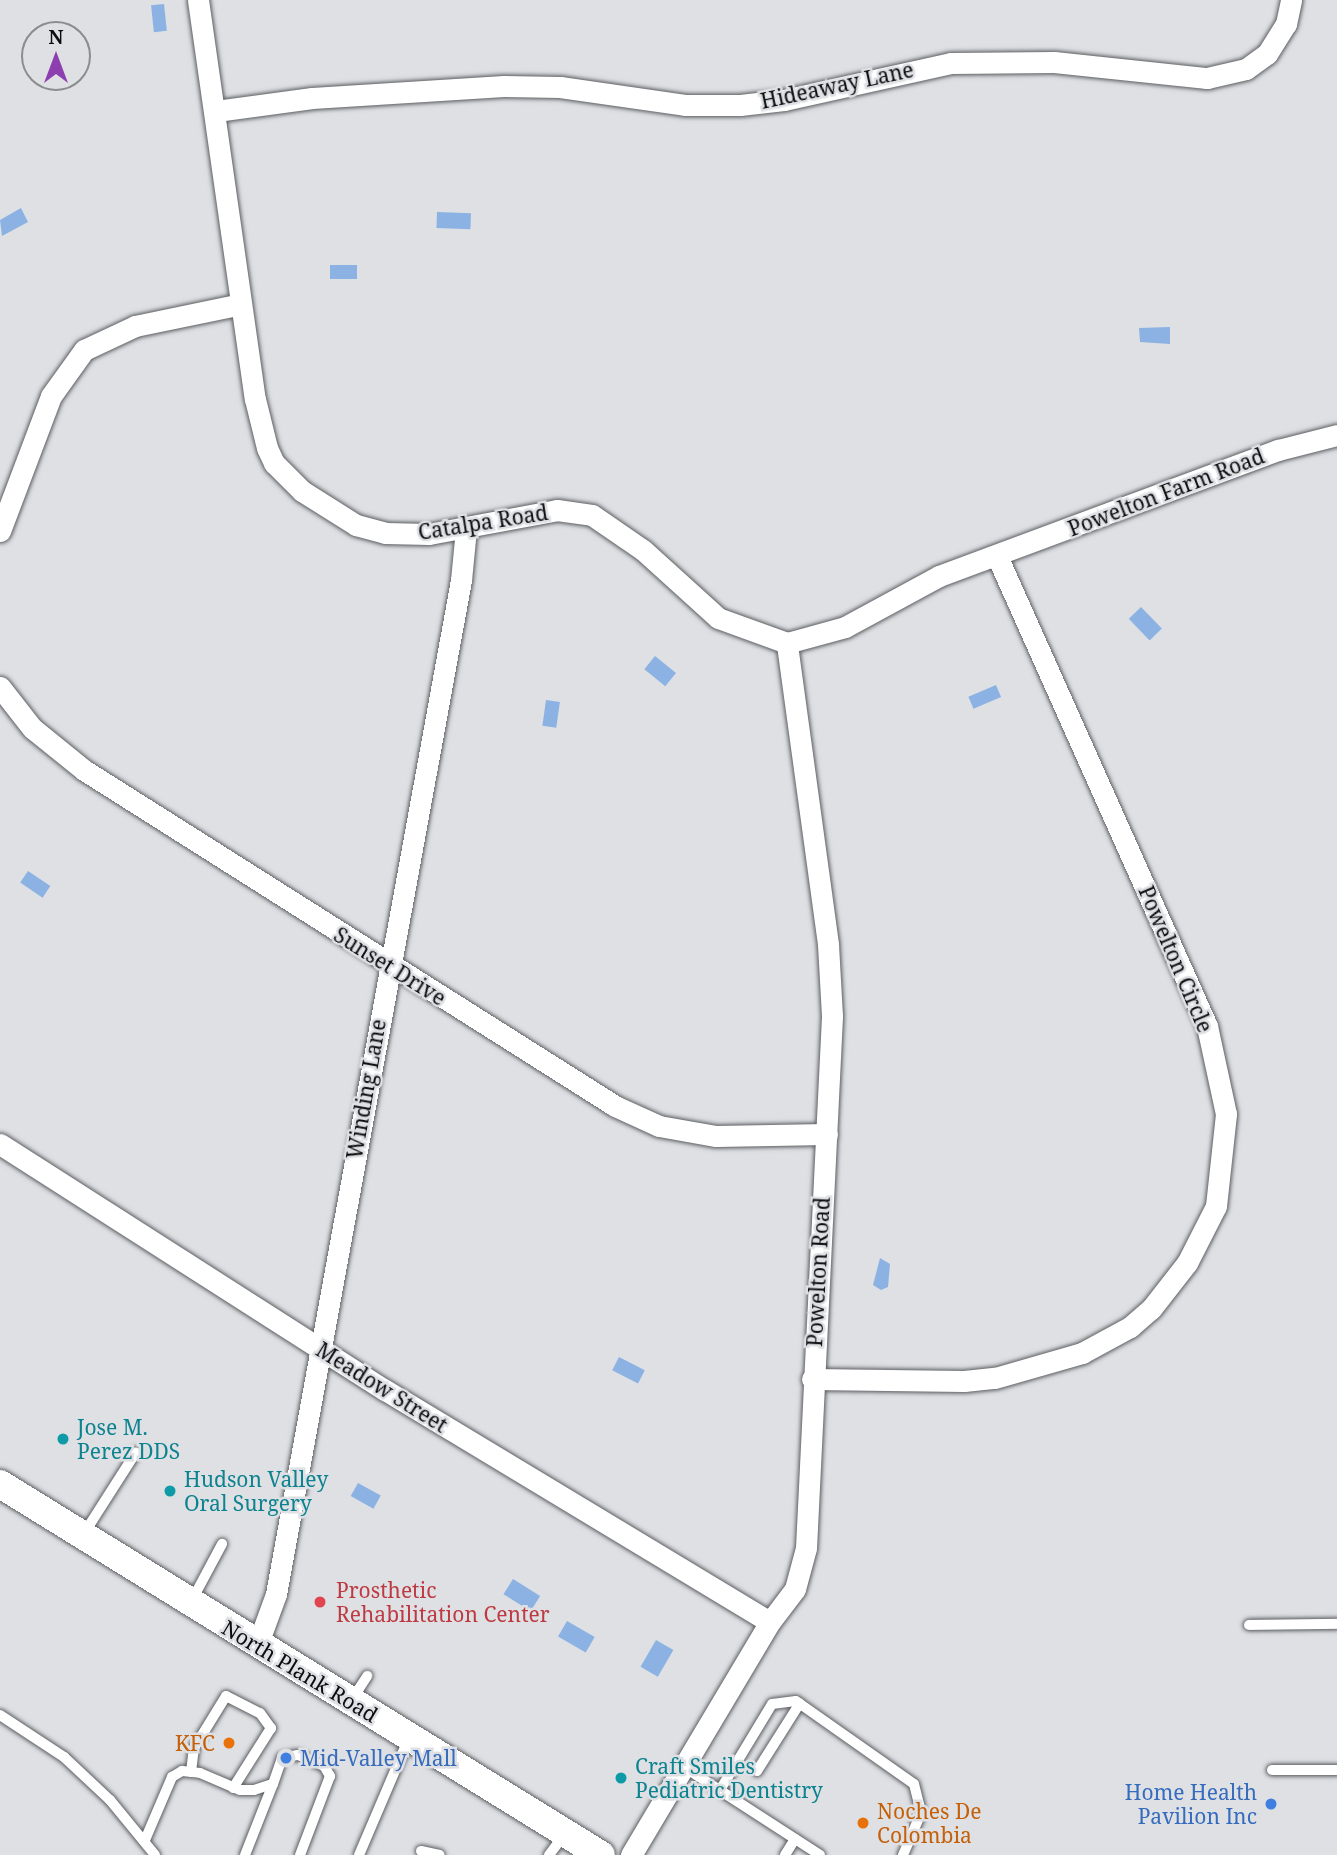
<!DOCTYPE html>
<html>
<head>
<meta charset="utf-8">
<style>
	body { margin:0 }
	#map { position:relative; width:1337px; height:1855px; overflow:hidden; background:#dee0e4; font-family:"Noto Serif",serif }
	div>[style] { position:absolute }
	.water>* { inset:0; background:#8bb2e3; transform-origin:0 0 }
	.roads { filter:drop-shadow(0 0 2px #5c5e62) drop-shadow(0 0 2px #5c5e62) }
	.lane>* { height:10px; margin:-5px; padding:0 5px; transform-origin:5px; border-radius:5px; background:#fff }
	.street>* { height:21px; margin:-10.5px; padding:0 10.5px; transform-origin:10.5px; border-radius:10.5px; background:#fff }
	.secondary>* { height:28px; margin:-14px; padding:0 14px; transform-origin:14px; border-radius:14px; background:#fff }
	.dots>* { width:19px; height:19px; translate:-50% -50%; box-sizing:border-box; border:4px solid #dee0e4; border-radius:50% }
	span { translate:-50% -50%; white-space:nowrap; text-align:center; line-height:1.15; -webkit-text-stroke:5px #dee0e4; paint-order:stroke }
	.street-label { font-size:21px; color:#0c0d0e }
	.culture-label { font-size:21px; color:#0d838f }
	.left { translate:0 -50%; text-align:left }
	.health-label { font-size:21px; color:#be3a42 }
	.food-label { font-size:21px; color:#c56008 }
	.right { translate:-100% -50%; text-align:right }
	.shop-label { font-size:21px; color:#366cbe }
	.north { position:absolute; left:21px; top:21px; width:70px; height:70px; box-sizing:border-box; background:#dee0e4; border:2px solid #8a8c8e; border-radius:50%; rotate:0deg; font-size:19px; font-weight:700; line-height:28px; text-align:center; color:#0c0d0e }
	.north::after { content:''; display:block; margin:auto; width:24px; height:32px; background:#8e3faf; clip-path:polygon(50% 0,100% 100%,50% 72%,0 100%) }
</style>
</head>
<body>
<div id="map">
	<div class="water">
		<div style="left:164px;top:4px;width:27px;height:13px;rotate:84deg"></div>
		<div style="clip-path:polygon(21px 208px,28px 222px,2px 236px,0 220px)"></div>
		<div style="left:437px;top:212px;width:34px;height:16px;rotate:2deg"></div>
		<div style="left:330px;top:265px;width:27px;height:14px"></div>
		<div style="clip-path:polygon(1170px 327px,1170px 344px,1140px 342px,1139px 328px)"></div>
		<div style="left:1141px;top:607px;width:30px;height:17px;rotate:46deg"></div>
		<div style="left:655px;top:656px;width:27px;height:17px;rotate:39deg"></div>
		<div style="left:996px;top:685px;width:13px;height:30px;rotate:67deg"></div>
		<div style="left:546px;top:700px;width:14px;height:26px;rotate:8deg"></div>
		<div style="left:28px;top:871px;width:27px;height:14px;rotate:34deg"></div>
		<div style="clip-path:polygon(880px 1258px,890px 1264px,888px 1287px,881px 1290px,873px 1285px)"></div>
		<div style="left:619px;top:1357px;width:29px;height:15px;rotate:27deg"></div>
		<div style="left:358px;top:1483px;width:26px;height:15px;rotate:29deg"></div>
		<div style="left:513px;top:1579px;width:32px;height:18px;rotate:32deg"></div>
		<div style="left:567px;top:1621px;width:32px;height:18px;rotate:30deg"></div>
		<div style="left:656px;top:1640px;width:20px;height:31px;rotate:30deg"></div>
	</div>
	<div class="roads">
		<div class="lane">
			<div style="left:83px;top:1535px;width:98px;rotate:-57.4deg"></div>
			<div style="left:191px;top:1602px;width:66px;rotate:-61.9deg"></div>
			<div style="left:1249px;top:1625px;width:88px;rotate:-0.7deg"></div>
			<div style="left:351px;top:1701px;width:30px;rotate:-57deg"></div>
			<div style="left:0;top:1715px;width:77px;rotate:33.3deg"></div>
			<div style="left:64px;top:1757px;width:63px;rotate:43.1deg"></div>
			<div style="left:110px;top:1800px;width:71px;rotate:50.7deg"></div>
			<div style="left:684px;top:1767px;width:162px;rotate:32.9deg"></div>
			<div style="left:1272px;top:1770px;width:65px"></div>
			<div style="left:757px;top:1771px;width:80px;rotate:-57.7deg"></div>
			<div style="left:191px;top:1772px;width:24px;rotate:-83deg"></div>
			<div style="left:194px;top:1748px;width:61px;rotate:-58.4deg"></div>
			<div style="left:226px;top:1696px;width:38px;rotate:27deg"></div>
			<div style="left:260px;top:1713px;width:19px;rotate:54deg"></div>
			<div style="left:271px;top:1728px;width:71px;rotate:122.3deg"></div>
			<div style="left:720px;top:1790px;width:100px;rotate:-58.8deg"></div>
			<div style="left:772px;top:1704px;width:24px;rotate:-7deg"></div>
			<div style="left:796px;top:1701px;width:144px;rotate:35.1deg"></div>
			<div style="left:914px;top:1784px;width:30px;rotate:76deg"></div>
			<div style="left:921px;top:1813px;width:46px;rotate:113.2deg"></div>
			<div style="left:145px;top:1840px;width:69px;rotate:-66.8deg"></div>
			<div style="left:172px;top:1777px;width:12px;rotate:-31deg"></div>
			<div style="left:182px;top:1771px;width:18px;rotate:6deg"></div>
			<div style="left:200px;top:1773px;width:43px;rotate:23deg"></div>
			<div style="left:240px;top:1790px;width:14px"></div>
			<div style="left:254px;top:1790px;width:20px;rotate:-18deg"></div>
			<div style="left:273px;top:1784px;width:28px;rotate:-71deg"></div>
			<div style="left:282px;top:1758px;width:16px;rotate:-11deg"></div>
			<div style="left:298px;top:1755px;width:28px;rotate:23deg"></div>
			<div style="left:324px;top:1766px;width:12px;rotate:59deg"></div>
			<div style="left:330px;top:1776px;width:85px;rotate:110.8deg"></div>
			<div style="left:421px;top:1851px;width:19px;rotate:12deg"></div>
			<div style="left:245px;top:1855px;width:76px;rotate:-68.5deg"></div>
			<div style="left:359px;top:1855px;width:127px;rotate:-66.9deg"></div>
			<div style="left:549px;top:1855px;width:25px;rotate:-53deg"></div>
			<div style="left:785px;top:1855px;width:19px;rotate:-58deg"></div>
		</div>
		<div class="street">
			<div style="left:198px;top:0;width:403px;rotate:81.9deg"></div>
			<div style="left:255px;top:399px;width:50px;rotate:76.2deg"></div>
			<div style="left:267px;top:448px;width:17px;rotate:65deg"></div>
			<div style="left:274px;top:463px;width:40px;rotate:45deg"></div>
			<div style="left:302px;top:491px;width:64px;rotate:32.2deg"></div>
			<div style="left:356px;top:525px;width:30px;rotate:15deg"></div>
			<div style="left:385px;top:533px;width:44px;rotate:1.3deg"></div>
			<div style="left:429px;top:534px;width:130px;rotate:-10.6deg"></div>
			<div style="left:557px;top:510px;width:35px;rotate:8deg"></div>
			<div style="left:592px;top:515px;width:62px;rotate:34.5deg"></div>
			<div style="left:643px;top:550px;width:101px;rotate:42.2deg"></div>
			<div style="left:718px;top:618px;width:73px;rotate:19.9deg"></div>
			<div style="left:787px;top:643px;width:60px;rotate:-15.4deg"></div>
			<div style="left:845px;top:627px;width:107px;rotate:-28.5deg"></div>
			<div style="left:939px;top:576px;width:362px;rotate:-20.4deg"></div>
			<div style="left:1278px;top:450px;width:61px;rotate:-14.3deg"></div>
			<div style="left:216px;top:111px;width:97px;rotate:-7.7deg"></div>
			<div style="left:312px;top:98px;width:192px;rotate:-3.6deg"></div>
			<div style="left:504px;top:86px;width:56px;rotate:1deg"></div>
			<div style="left:560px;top:87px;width:126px;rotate:8.2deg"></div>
			<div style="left:685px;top:105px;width:55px"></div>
			<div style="left:740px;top:105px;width:44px;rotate:-6.5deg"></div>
			<div style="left:784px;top:100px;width:171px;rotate:-12.5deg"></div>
			<div style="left:951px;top:63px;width:103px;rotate:-0.6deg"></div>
			<div style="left:1054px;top:62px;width:154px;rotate:6deg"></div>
			<div style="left:1207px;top:78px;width:40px;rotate:-13deg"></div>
			<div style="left:1246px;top:69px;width:26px;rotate:-36deg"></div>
			<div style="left:1267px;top:54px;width:36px;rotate:-58deg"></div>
			<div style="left:1286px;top:24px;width:25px;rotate:-78deg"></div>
			<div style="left:0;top:531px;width:144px;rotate:-69.3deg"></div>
			<div style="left:51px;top:396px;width:57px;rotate:-54.3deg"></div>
			<div style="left:84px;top:350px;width:56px;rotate:-25.2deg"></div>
			<div style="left:135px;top:326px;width:108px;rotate:-11.7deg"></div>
			<div style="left:0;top:687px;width:52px;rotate:52deg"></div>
			<div style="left:32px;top:728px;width:67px;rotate:38.9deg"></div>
			<div style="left:84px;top:770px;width:628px;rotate:32.32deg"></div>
			<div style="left:615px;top:1106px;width:48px;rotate:24.4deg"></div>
			<div style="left:659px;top:1126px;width:58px;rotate:10deg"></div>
			<div style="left:716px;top:1136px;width:111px;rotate:-1deg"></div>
			<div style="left:0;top:1144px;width:457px;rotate:32.6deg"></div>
			<div style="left:385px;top:1390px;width:449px;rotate:31.1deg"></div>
			<div style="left:812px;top:1379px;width:152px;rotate:0.8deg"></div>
			<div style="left:964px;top:1381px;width:31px;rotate:-6deg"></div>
			<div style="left:995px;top:1378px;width:91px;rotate:-16deg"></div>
			<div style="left:1082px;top:1353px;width:55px;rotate:-28.4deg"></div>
			<div style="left:1130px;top:1327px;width:28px;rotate:-41deg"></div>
			<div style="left:1151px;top:1309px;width:58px;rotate:-52deg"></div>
			<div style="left:1187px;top:1263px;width:64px;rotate:-63deg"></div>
			<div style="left:1216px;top:1206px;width:93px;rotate:-83.8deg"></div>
			<div style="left:1226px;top:1114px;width:90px;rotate:-102.2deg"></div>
			<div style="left:1207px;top:1026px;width:515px;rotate:-114.08deg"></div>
			<div style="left:257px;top:1646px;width:55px;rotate:-69.9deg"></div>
			<div style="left:276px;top:1594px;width:1031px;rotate:-79.66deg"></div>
			<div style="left:461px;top:580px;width:51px;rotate:-84.4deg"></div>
			<div style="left:631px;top:1855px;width:271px;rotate:-59.2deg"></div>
			<div style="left:770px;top:1622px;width:41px;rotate:-52.9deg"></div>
			<div style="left:795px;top:1589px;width:42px;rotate:-75deg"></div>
			<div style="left:806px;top:1548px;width:533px;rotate:-87.2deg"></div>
			<div style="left:832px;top:1016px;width:72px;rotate:-93.2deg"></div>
			<div style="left:828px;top:944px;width:304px;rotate:-97.8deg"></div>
		</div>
		<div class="secondary">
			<div style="left:0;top:1484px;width:706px;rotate:31.69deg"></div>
		</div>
	</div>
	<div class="dots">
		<div style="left:63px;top:1439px;background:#0f9aa8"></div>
		<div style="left:170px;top:1491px;background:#0f9aa8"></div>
		<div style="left:320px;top:1602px;background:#e0444e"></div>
		<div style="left:229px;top:1743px;background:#e8710a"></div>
		<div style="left:286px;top:1758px;background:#3f7fe0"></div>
		<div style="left:621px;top:1778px;background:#0f9aa8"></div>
		<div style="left:1271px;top:1804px;background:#3f7fe0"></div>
		<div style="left:863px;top:1823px;background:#e8710a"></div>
	</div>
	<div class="street-label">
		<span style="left:837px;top:85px;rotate:-12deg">Hideaway Lane</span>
		<span style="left:1166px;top:492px;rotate:-21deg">Powelton Farm Road</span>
		<span style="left:483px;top:522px;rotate:-9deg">Catalpa Road</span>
		<span style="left:1176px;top:959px;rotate:67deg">Powelton Circle</span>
		<span style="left:390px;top:966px;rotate:32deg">Sunset Drive</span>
		<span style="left:366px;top:1089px;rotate:-80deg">Winding Lane</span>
		<span style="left:818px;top:1272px;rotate:-87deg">Powelton Road</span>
		<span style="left:382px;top:1387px;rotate:32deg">Meadow Street</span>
		<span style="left:300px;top:1671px;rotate:31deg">North Plank Road</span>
	</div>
	<div class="culture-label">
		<span class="left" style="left:77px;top:1439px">Jose M.<br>Perez DDS</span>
		<span class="left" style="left:184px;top:1491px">Hudson Valley<br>Oral Surgery</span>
		<span class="left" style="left:635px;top:1778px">Craft Smiles<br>Pediatric Dentistry</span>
	</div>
	<div class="health-label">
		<span class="left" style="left:336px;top:1602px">Prosthetic<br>Rehabilitation Center</span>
	</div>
	<div class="food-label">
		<span class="right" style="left:215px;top:1743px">KFC</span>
		<span class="left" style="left:877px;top:1823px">Noches De<br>Colombia</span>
	</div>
	<div class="shop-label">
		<span class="left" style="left:300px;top:1758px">Mid-Valley Mall</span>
		<span class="right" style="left:1257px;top:1804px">Home Health<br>Pavilion Inc</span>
	</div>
	<div class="north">N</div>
</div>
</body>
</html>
